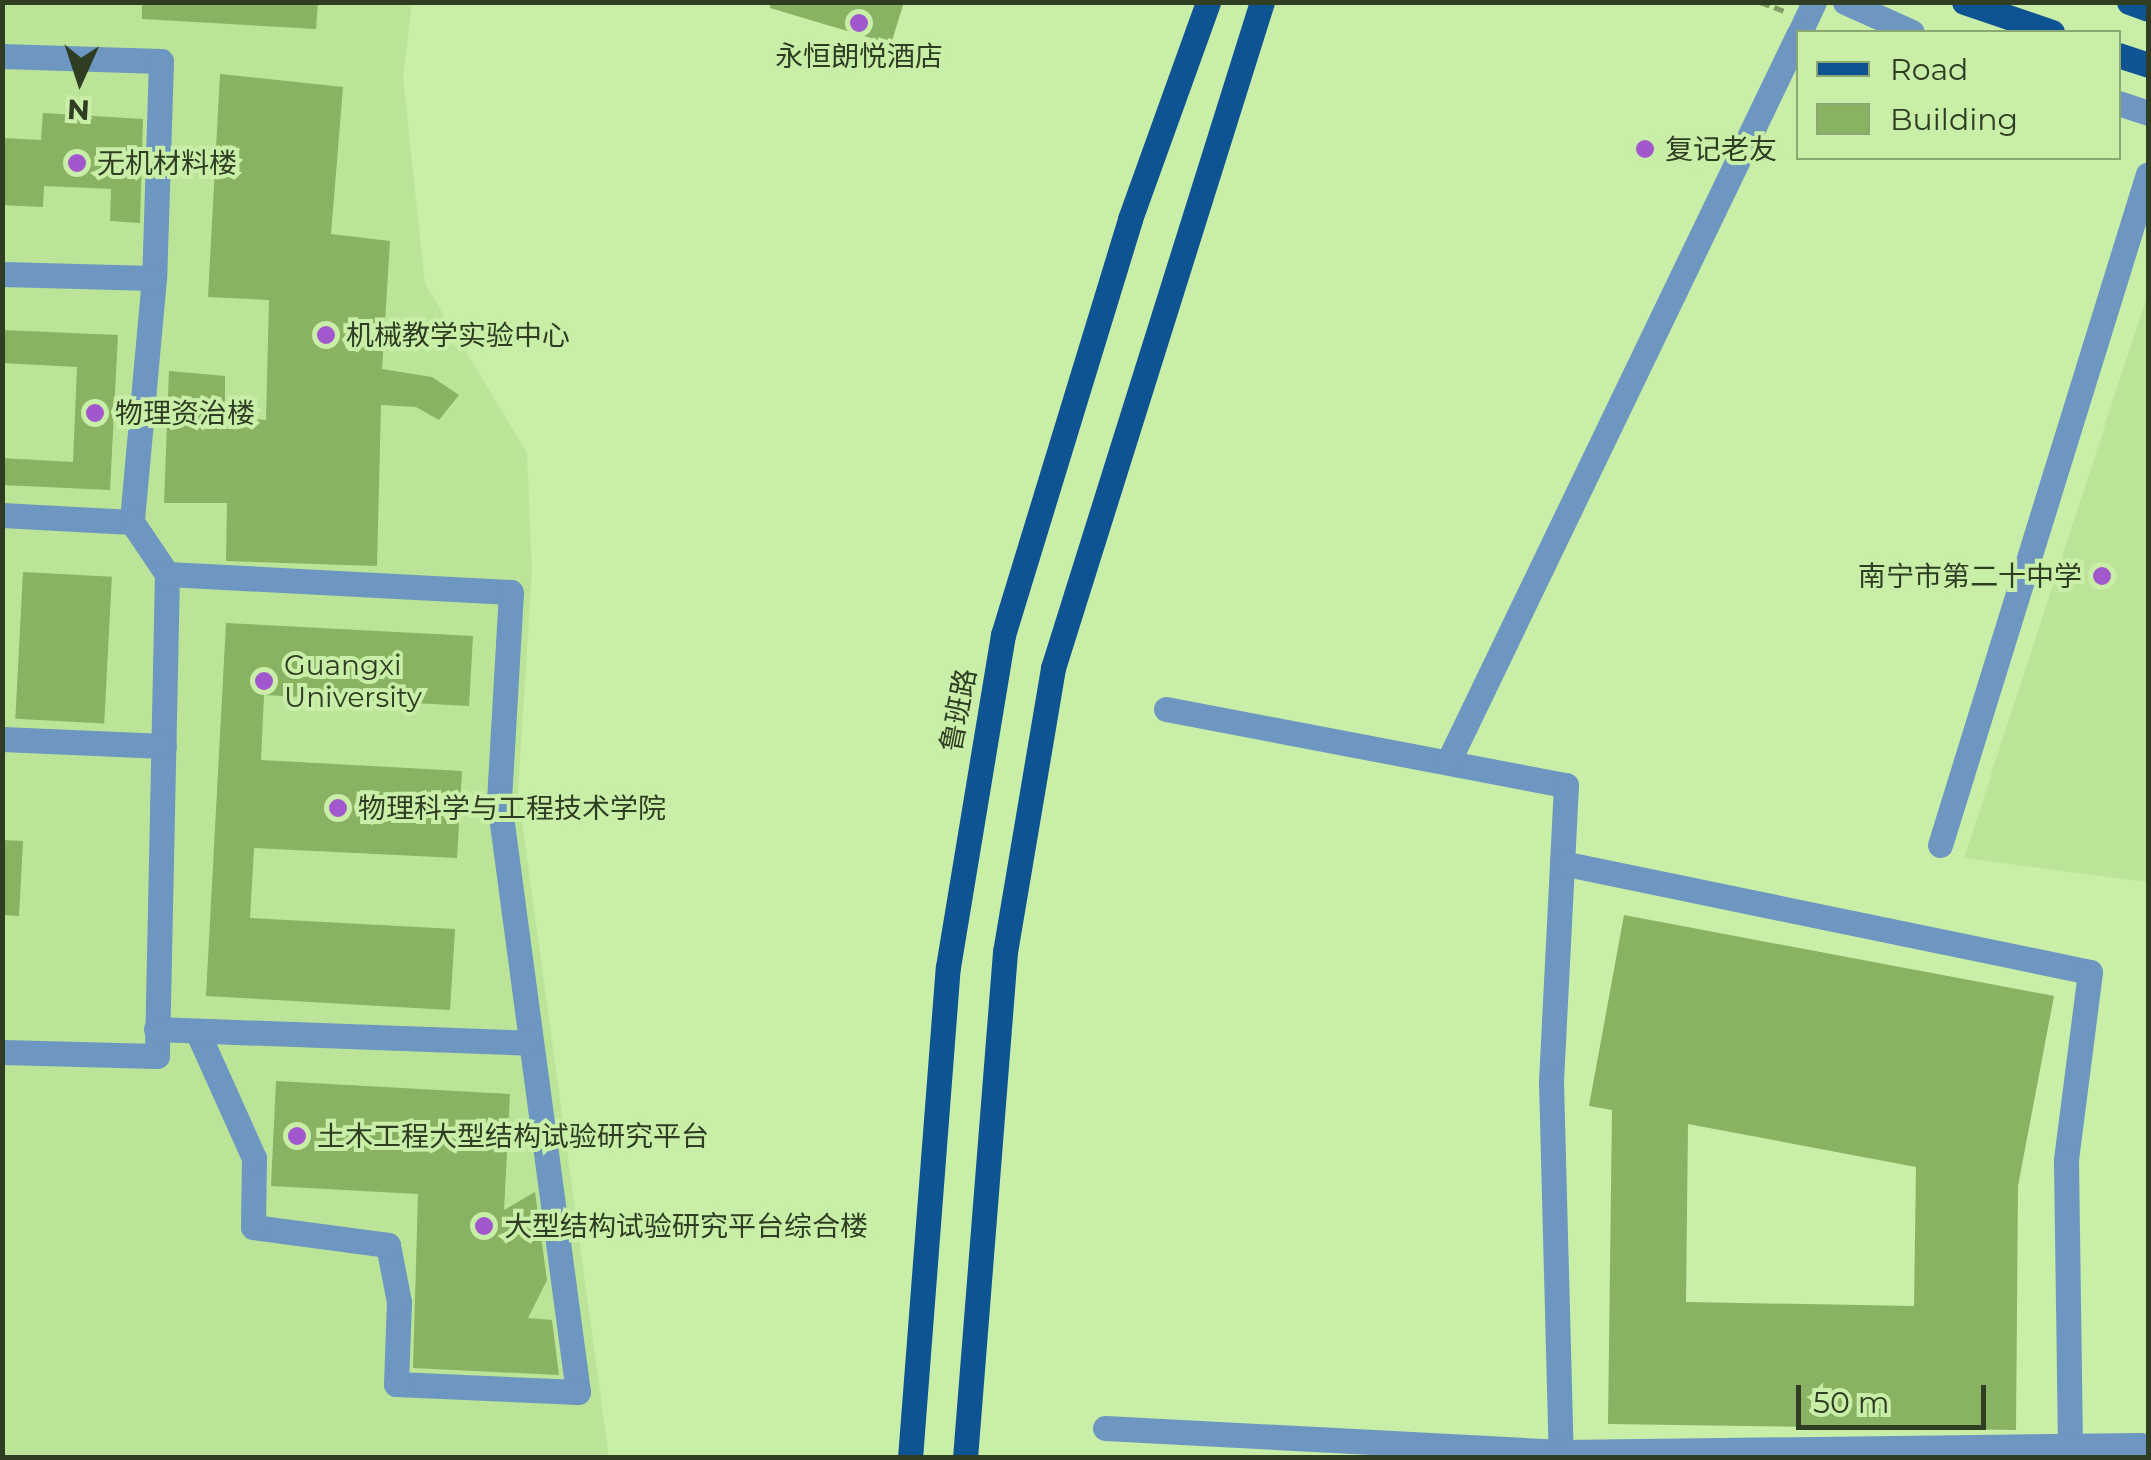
<!DOCTYPE html>
<html>
<head>
<meta charset="utf-8">
<style>
	body { margin:0 }
	#map { position:relative; width:2151px; height:1460px; overflow:hidden; background:#c8eea8; font-family:Montserrat,"Noto Sans SC",sans-serif }
	div>[style] { position:absolute }
	.built>* { inset:0; background:#bbe498 }
	.building>* { inset:0; background:#89b262; transform-origin:0 0 }
	.path>* { height:5px; margin-top:-2.5px; transform-origin:0; background:repeating-linear-gradient(90deg,#819c6a 0 10px,transparent 0 15px) }
	.minor>* { height:25px; margin:-12.5px; padding:0 12.5px; transform-origin:12.5px; border-radius:12.5px; background:#6d96c1 }
	.major>* { height:25px; margin:-12.5px; padding:0 12.5px; transform-origin:12.5px; border-radius:12.5px; background:#0f5492 }
	.dots>* { width:28px; height:28px; translate:-50% -50%; box-sizing:border-box; border:5px solid #c8eea8; border-radius:50% }
	span { translate:-50% -50%; white-space:nowrap; text-align:center; line-height:1.15; -webkit-text-stroke:8px #c8eea8; paint-order:stroke }
	.poi-label { font-size:28px; color:#2f3e22 }
	.left { translate:0 -50%; text-align:left }
	.right { translate:-100% -50%; text-align:right }
	.street-label { font-size:28px; color:#2f3e22 }
	.frame { position:absolute; inset:0; border:5px solid #2f3e22; pointer-events:none }
	.legend { position:absolute; left:1796px; top:30px; width:325px; height:130px; box-sizing:border-box; background:#c8eea8; border:2px solid #8ba872; margin:0; padding:12px 18px; list-style:none; font-size:30px; color:#2f3e22 }
	.legend li { display:flex; align-items:center; gap:20px; height:50px }
	.legend b { width:50px; border:2px solid #8ba872 }
	.north { position:absolute; left:30px; top:30px; width:100px; height:100px; -webkit-text-stroke:8px #c8eea8; paint-order:stroke; rotate:183deg; font-size:28px; font-weight:700; line-height:40px; text-align:center; color:#2f3e22 }
	.north::after { content:''; display:block; margin:auto; width:35px; height:45px; background:#2f3e22; clip-path:polygon(50% 0,100% 100%,50% 72%,0 100%) }
	.scale { position:absolute; left:1796px; top:1385px; width:190px; height:45px; box-sizing:border-box; border:5px solid #2f3e22; border-top:0; padding-left:12px; font-size:30px; line-height:35px; white-space:nowrap; color:#2f3e22; -webkit-text-stroke:8px #c8eea8; paint-order:stroke }
</style>
</head>
<body>
<div id="map">
	<div class="built">
		<div style="clip-path:polygon(3px 3px,412px 3px,403px 77px,425px 284px,527px 453px,532px 571px,518px 792px,609px 1457px,3px 1458px)"></div>
		<div style="clip-path:polygon(2148px 293px,2148px 891px,2147px 882px,1964px 858px)"></div>
	</div>
	<div class="building">
		<div style="clip-path:polygon(142px 2px,318px 2px,316px 29px,142px 19px)"></div>
		<div style="clip-path:polygon(770px 2px,904px 2px,891px 44px,770px 8px)"></div>
		<div style="clip-path:polygon(220px 74px,343px 87px,331px 234px,390px 241px,382px 369px,432px 377px,459px 395px,439px 420px,416px 407px,381px 405px,377px 566px,226px 561px,227px 503px,164px 503px,169px 371px,225px 376px,225px 416px,266px 420px,269px 300px,208px 297px)"></div>
		<div style="clip-path:polygon(43px 113px,143px 119px,140px 223px,110px 221px,111px 189px,44px 186px,43px 207px,2px 205px,2px 138px,41px 140px)"></div>
		<div style="clip-path:polygon(2px 330px,118px 335px,110px 490px,2px 485px,2px 458px,73px 462px,77px 367px,2px 363px)"></div>
		<div style="left:23px;top:572px;width:89px;height:147px;rotate:3deg"></div>
		<div style="clip-path:polygon(226px 623px,473px 636px,469px 706px,264px 695px,261px 760px,462px 771px,457px 858px,254px 848px,250px 918px,455px 929px,450px 1010px,206px 996px)"></div>
		<div style="clip-path:polygon(2px 840px,23px 841px,19px 916px,2px 915px)"></div>
		<div style="clip-path:polygon(evenodd,1624px 915px,2054px 996px,2018px 1186px,2016px 1430px,1608px 1424px,1612px 1110px,1589px 1106px,1624px 915px,1688px 1124px,1916px 1167px,1914px 1306px,1686px 1302px,1688px 1124px)"></div>
		<div style="clip-path:polygon(276px 1081px,510px 1094px,504px 1210px,535px 1192px,547px 1280px,528px 1318px,552px 1320px,559px 1375px,413px 1368px,418px 1194px,271px 1186px)"></div>
	</div>
	<div class="path">
		<div style="left:1760px;top:2px;width:27px;rotate:20deg"></div>
	</div>
	<div class="minor">
		<div style="left:1845px;top:2px;width:73px;rotate:24.1deg"></div>
		<div style="left:1800px;top:32px;width:33px;rotate:-65deg"></div>
		<div style="left:2px;top:56px;width:159px;rotate:1.8deg"></div>
		<div style="left:161px;top:61px;width:217px;rotate:91.8deg"></div>
		<div style="left:154px;top:278px;width:245px;rotate:95.2deg"></div>
		<div style="left:2118px;top:103px;width:32px;rotate:18deg"></div>
		<div style="left:2px;top:274px;width:152px;rotate:1.5deg"></div>
		<div style="left:2px;top:515px;width:130px;rotate:3.1deg"></div>
		<div style="left:132px;top:522px;width:63px;rotate:56.1deg"></div>
		<div style="left:167px;top:574px;width:482px;rotate:91.2deg"></div>
		<div style="left:157px;top:1056px;width:155px;rotate:-178.5deg"></div>
		<div style="left:167px;top:574px;width:344px;rotate:3deg"></div>
		<div style="left:511px;top:592px;width:209px;rotate:93.3deg"></div>
		<div style="left:499px;top:801px;width:596px;rotate:82.39deg"></div>
		<div style="left:578px;top:1392px;width:182px;rotate:-177.5deg"></div>
		<div style="left:396px;top:1384px;width:82px;rotate:-87.9deg"></div>
		<div style="left:399px;top:1302px;width:58px;rotate:-100.9deg"></div>
		<div style="left:388px;top:1245px;width:136px;rotate:-172.4deg"></div>
		<div style="left:253px;top:1227px;width:69px;rotate:-89.2deg"></div>
		<div style="left:254px;top:1158px;width:139px;rotate:-114.2deg"></div>
		<div style="left:1166px;top:709px;width:407px;rotate:10.8deg"></div>
		<div style="left:1566px;top:785px;width:297px;rotate:92.9deg"></div>
		<div style="left:1551px;top:1082px;width:370px;rotate:88.5deg"></div>
		<div style="left:2px;top:739px;width:162px;rotate:2.5deg"></div>
		<div style="left:1449px;top:760px;width:805px;rotate:-64.29deg"></div>
		<div style="left:1940px;top:845px;width:702px;rotate:-72.78deg"></div>
		<div style="left:1562px;top:863px;width:539px;rotate:11.66deg"></div>
		<div style="left:2090px;top:972px;width:190px;rotate:97.3deg"></div>
		<div style="left:2066px;top:1160px;width:286px;rotate:89.2deg"></div>
		<div style="left:156px;top:1029px;width:375px;rotate:2.1deg"></div>
		<div style="left:1105px;top:1428px;width:457px;rotate:3deg"></div>
		<div style="left:1561px;top:1452px;width:580px;rotate:-0.69deg"></div>
	</div>
	<div class="major">
		<div style="left:1964px;top:2px;width:93px;rotate:18.8deg"></div>
		<div style="left:2129px;top:2px;width:20px;rotate:20deg"></div>
		<div style="left:2118px;top:55px;width:32px;rotate:18deg"></div>
		<div style="left:910px;top:1458px;width:492px;rotate:-85.6deg"></div>
		<div style="left:948px;top:967px;width:337px;rotate:-80.6deg"></div>
		<div style="left:1003px;top:635px;width:435px;rotate:-73deg"></div>
		<div style="left:1130px;top:219px;width:231px;rotate:-70.2deg"></div>
		<div style="left:965px;top:1458px;width:508px;rotate:-85.48deg"></div>
		<div style="left:1005px;top:952px;width:288px;rotate:-80.4deg"></div>
		<div style="left:1053px;top:668px;width:698px;rotate:-72.58deg"></div>
	</div>
	<div class="dots">
		<div style="left:859px;top:23px;background:#a158cc"></div>
		<div style="left:1645px;top:149px;background:#a158cc"></div>
		<div style="left:77px;top:163px;background:#a158cc"></div>
		<div style="left:326px;top:335px;background:#a158cc"></div>
		<div style="left:95px;top:413px;background:#a158cc"></div>
		<div style="left:2102px;top:576px;background:#a158cc"></div>
		<div style="left:264px;top:681px;background:#a158cc"></div>
		<div style="left:338px;top:808px;background:#a158cc"></div>
		<div style="left:297px;top:1136px;background:#a158cc"></div>
		<div style="left:484px;top:1226px;background:#a158cc"></div>
	</div>
	<div class="poi-label">
		<span style="left:859px;top:56px">永恒朗悦酒店</span>
		<span class="left" style="left:1665px;top:149px">复记老友</span>
		<span class="left" style="left:97px;top:163px">无机材料楼</span>
		<span class="left" style="left:346px;top:335px">机械教学实验中心</span>
		<span class="left" style="left:115px;top:413px">物理资治楼</span>
		<span class="right" style="left:2082px;top:576px">南宁市第二十中学</span>
		<span class="left" style="left:284px;top:681px">Guangxi<br>University</span>
		<span class="left" style="left:358px;top:808px">物理科学与工程技术学院</span>
		<span class="left" style="left:317px;top:1136px">土木工程大型结构试验研究平台</span>
		<span class="left" style="left:504px;top:1226px">大型结构试验研究平台综合楼</span>
	</div>
	<div class="street-label">
		<span style="left:958px;top:710px;rotate:-79deg">鲁班路</span>
	</div>
	<div class="frame"></div>
	<ul class="legend">
	<li><b style="height:12px;background:#0f5492"></b>Road</li>
	<li><b style="height:28px;background:#89b262"></b>Building</li>
	</ul>
	<div class="north">N</div>
	<div class="scale">50 m</div>
</div>
</body>
</html>
